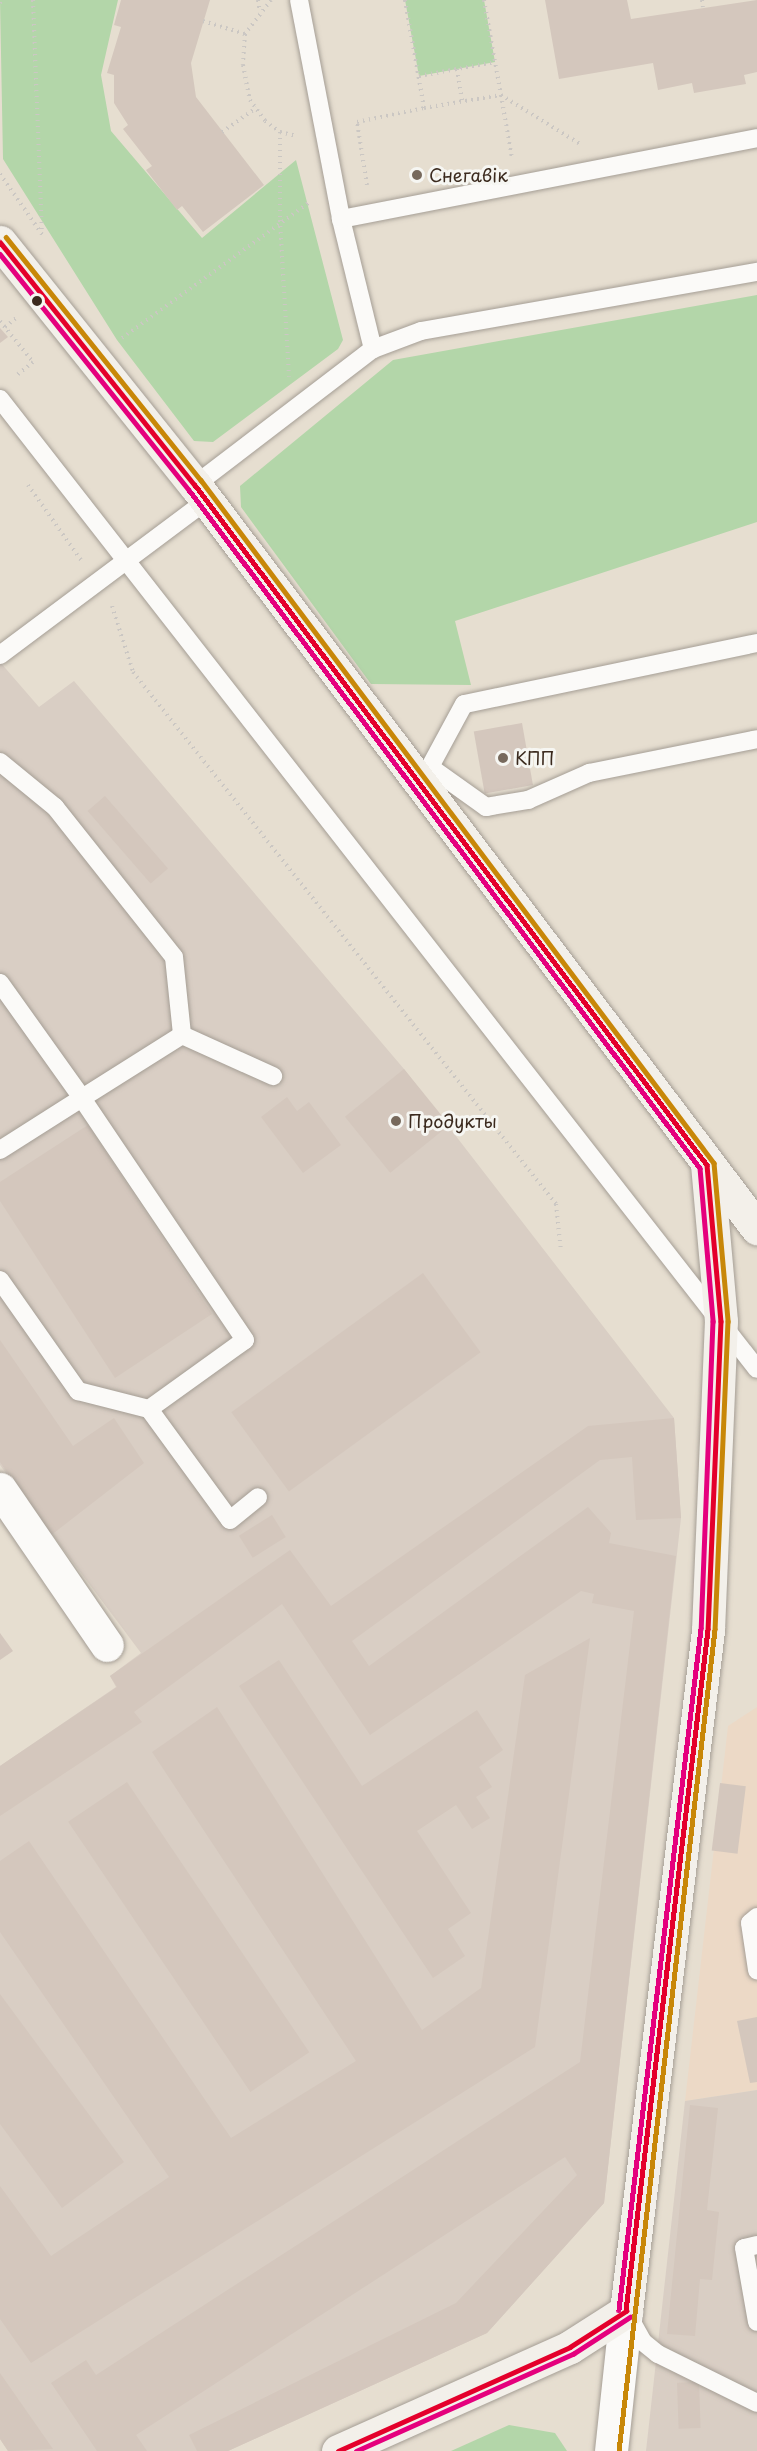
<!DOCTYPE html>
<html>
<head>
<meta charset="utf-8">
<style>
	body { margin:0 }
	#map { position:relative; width:757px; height:2451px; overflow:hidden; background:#e6ded0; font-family:"Playpen Sans",sans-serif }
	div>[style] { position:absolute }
	.built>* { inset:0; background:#ecd9c6 }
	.industrial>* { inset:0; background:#d9cec4 }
	.green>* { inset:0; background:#b3d6a9 }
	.building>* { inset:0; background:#d4c7bd; transform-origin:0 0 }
	.path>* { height:4px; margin-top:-2px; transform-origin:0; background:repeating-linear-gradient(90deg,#cbc7c3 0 1.5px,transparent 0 6px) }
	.roads { filter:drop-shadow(0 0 2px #a59e95) drop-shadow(0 0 2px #a59e95) }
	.lane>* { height:18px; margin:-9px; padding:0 9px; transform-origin:9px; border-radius:9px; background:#fbfaf8 }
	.street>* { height:33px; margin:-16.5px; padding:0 16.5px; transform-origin:16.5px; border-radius:16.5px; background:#fbfaf8 }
	.secondary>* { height:33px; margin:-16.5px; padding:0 16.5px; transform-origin:16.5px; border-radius:16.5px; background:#f3f0ea }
	.bus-1>* { height:4.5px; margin:-2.25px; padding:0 2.25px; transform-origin:2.25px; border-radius:2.25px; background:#e4002b }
	.bus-2>* { height:4.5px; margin:-2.25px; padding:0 2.25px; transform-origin:2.25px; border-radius:2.25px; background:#e5007d }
	.bus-3>* { height:4.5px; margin:-2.25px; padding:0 2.25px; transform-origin:2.25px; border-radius:2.25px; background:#c88708 }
	.dots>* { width:16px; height:16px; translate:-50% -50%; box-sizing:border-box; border:3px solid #f6f6f2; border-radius:50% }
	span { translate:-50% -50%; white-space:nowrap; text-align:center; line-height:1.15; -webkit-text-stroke:6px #f6f6f2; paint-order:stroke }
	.poi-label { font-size:18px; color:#3b2a1e }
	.left { translate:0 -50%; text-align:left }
</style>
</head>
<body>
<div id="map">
	<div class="built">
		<div style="clip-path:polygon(757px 1707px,757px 2090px,685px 2101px,728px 1726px)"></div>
	</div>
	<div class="industrial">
		<div style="clip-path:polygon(0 662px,39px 707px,74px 681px,404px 1069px,674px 1418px,681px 1518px,604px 2203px,487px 2333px,228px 2451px,8px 2451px,0 2439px,0 1766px,116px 1687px,110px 1676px,141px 1653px,0 1465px)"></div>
		<div style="clip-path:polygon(757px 2090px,757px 2451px,646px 2451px,685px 2101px)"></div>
	</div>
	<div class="green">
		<div style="clip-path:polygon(0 0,118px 0,101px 75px,111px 131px,202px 238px,296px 160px,343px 340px,338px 349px,213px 442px,194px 441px,117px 340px,3px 159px)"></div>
		<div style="clip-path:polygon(405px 0,484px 0,495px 62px,419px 76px)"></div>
		<div style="clip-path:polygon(757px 295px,757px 522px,455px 621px,471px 685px,371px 684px,241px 507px,240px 486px,393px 360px)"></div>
		<div style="clip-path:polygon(509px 2425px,555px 2433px,567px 2451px,451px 2451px)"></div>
	</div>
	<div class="building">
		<div style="clip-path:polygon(121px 0,210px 0,191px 63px,196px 97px,264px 185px,203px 232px,182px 206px,177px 210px,146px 170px,152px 166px,123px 129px,128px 125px,114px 103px,114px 75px,107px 73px,121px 27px,114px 25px)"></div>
		<div style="clip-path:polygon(545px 0,627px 0,631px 19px,757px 0,757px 72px,744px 75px,746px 84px,694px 93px,692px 83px,658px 90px,653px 63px,559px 79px)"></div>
		<div style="clip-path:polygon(0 328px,8px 337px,0 343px)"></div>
		<div style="left:522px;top:723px;width:63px;height:49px;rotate:80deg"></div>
		<div style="left:105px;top:796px;width:96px;height:23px;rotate:49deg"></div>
		<div style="left:404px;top:1069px;width:72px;height:76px;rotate:51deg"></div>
		<div style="clip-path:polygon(287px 1097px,297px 1111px,309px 1102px,341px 1145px,303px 1173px,261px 1117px)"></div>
		<div style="clip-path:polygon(88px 1125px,212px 1314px,115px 1378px,0 1201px,0 1182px)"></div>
		<div style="left:423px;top:1273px;width:98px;height:237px;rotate:54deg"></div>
		<div style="clip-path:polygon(0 1340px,73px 1446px,114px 1418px,144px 1463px,50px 1536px,0 1462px)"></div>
		<div style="clip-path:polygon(674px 1418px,681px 1518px,636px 1520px,632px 1457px,600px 1460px,352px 1641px,369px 1666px,588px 1507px,611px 1533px,609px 1543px,676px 1556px,604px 2203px,487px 2333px,228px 2451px,197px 2451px,189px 2435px,456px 2303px,577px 2175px,565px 2157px,136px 2435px,147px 2451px,97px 2451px,51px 2383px,86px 2360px,96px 2375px,580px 2062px,634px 1611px,592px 1603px,594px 1594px,581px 1591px,370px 1735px,282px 1604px,134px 1712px,142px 1722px,0 1816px,0 1766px,117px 1687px,110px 1676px,290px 1550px,331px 1606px,588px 1426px)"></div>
		<div style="left:272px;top:1515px;width:26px;height:39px;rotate:58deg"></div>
		<div style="clip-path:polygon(0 1633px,13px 1651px,0 1660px)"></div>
		<div style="clip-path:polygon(590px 1638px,535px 2047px,31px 2363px,0 2319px,0 2186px,51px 2256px,169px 2177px,0 1932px,0 1861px,29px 1841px,231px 2138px,356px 2061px,152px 1752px,217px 1707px,422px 2030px,481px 1988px,525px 1675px)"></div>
		<div style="clip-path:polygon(279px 1660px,362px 1786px,477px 1710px,503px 1750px,479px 1767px,492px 1787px,476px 1797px,490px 1818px,472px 1829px,456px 1805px,417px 1831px,471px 1913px,448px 1929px,465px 1956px,433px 1978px,239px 1686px)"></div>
		<div style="left:127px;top:1782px;width:326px;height:71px;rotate:56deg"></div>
		<div style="left:720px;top:1783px;width:26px;height:68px;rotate:7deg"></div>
		<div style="clip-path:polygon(0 1994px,124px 2162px,62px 2208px,0 2124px)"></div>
		<div style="clip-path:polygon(757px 2017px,757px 2082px,750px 2083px,737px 2021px)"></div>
		<div style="clip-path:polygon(690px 2105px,718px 2108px,707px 2210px,719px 2212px,712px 2280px,700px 2279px,695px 2336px,667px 2334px)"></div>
		<div style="clip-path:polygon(0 2373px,53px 2449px,8px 2451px,0 2439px)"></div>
		<div style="left:699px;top:2382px;width:46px;height:22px;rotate:88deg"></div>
	</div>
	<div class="path">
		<div style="left:33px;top:0;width:230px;rotate:87.8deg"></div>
		<div style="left:258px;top:0;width:12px;rotate:81deg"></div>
		<div style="left:271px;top:0;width:43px;rotate:127.4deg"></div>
		<div style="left:245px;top:34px;width:31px;rotate:94deg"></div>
		<div style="left:243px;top:65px;width:36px;rotate:79deg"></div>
		<div style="left:250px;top:100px;width:26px;rotate:54deg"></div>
		<div style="left:265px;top:121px;width:19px;rotate:36deg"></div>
		<div style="left:280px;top:132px;width:17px;rotate:13deg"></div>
		<div style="left:484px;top:0;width:97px;rotate:79.9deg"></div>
		<div style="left:501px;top:95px;width:93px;rotate:31.8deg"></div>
		<div style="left:702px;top:0;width:7px;rotate:82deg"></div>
		<div style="left:0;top:3px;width:4px;rotate:-56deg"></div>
		<div style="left:203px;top:21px;width:44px;rotate:17.2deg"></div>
		<div style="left:457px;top:69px;width:33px;rotate:81deg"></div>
		<div style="left:419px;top:76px;width:77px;rotate:-10.4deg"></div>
		<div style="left:424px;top:108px;width:78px;rotate:-9.6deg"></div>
		<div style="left:501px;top:95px;width:64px;rotate:80.1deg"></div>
		<div style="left:222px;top:132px;width:42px;rotate:-35.2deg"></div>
		<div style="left:280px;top:132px;width:88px;rotate:90deg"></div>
		<div style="left:280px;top:220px;width:157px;rotate:86.7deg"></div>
		<div style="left:0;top:174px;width:77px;rotate:55.1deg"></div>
		<div style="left:367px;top:185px;width:64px;rotate:-99deg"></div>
		<div style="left:357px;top:122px;width:68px;rotate:-11.8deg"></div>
		<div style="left:424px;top:108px;width:110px;rotate:-100deg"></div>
		<div style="left:0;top:321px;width:53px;rotate:51.2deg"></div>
		<div style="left:33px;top:362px;width:22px;rotate:141deg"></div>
		<div style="left:5px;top:327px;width:14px;rotate:-39deg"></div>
		<div style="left:122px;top:338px;width:232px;rotate:-35.9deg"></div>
		<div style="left:28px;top:485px;width:92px;rotate:54.8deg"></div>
		<div style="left:112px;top:606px;width:69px;rotate:72.3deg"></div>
		<div style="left:133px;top:672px;width:680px;rotate:51.51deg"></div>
		<div style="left:556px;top:1204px;width:47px;rotate:83.9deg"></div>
	</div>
	<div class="roads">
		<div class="lane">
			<div style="left:299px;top:0;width:223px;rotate:79.1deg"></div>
			<div style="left:341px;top:219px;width:134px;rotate:76.2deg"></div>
			<div style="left:341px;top:219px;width:424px;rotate:-11deg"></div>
			<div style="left:0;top:399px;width:1230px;rotate:52.03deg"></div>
			<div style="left:195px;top:485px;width:224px;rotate:-37.4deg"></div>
			<div style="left:373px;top:349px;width:51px;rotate:-20.6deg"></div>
			<div style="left:421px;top:331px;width:341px;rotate:-10deg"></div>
			<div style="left:757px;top:643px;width:299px;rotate:168.2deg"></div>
			<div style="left:464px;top:704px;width:72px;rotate:118.4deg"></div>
			<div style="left:430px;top:767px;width:69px;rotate:35.5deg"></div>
			<div style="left:486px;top:807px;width:43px;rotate:-9.5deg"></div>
			<div style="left:528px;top:800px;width:67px;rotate:-23.9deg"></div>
			<div style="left:589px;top:773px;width:171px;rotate:-11.4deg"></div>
			<div style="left:0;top:655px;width:259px;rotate:-36.8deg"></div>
			<div style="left:0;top:762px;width:71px;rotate:39.3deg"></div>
			<div style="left:55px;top:807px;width:191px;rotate:51.6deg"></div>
			<div style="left:174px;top:957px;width:78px;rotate:84.1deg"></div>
			<div style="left:182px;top:1035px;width:100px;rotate:24.3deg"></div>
			<div style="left:0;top:983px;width:141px;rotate:54.5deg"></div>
			<div style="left:82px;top:1098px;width:97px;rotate:147.6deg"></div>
			<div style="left:0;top:1280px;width:136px;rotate:54.9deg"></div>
			<div style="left:78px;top:1391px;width:73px;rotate:14.2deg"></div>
			<div style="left:149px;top:1409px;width:118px;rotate:-35.7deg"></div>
			<div style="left:245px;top:1340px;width:292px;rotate:-124deg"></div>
			<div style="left:82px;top:1098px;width:118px;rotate:-32.2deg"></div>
			<div style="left:149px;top:1409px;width:137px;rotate:53.9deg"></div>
			<div style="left:230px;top:1520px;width:36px;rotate:-39deg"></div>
			<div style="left:757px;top:1917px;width:9px;rotate:139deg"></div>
			<div style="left:750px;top:1923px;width:48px;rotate:81.5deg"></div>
			<div style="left:757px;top:2245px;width:13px;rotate:167deg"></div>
			<div style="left:744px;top:2248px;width:75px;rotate:80deg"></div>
			<div style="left:628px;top:2315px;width:31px;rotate:61deg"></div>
			<div style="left:643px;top:2342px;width:19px;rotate:39deg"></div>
			<div style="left:658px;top:2354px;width:110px;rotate:26.3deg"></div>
		</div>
		<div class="street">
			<div style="left:0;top:1489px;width:189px;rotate:55.6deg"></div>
			<div style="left:611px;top:2451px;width:141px;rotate:-83.9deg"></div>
		</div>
		<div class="secondary">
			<div style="left:0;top:242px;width:312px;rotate:51.3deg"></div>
			<div style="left:195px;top:485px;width:932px;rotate:52.9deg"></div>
			<div style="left:338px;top:2451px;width:254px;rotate:-24.1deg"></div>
			<div style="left:570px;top:2347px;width:67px;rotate:-32.7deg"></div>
			<div style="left:626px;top:2311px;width:686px;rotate:-83.13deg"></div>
			<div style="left:708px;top:1630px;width:309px;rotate:-87.6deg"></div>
			<div style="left:721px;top:1321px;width:157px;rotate:-95.1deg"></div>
		</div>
	</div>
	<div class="bus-1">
		<div style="left:0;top:242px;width:312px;rotate:51.3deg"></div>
		<div style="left:195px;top:485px;width:851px;rotate:53.02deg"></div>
		<div style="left:707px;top:1165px;width:157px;rotate:84.9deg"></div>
		<div style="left:721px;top:1321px;width:309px;rotate:92.4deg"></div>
		<div style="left:708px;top:1630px;width:686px;rotate:96.87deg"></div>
		<div style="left:338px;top:2451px;width:254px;rotate:-24.1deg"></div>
		<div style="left:570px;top:2347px;width:67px;rotate:-32.7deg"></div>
	</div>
	<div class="bus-2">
		<div style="left:0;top:254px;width:302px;rotate:51.3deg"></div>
		<div style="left:189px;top:490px;width:849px;rotate:53deg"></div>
		<div style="left:700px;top:1168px;width:154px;rotate:85.1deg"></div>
		<div style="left:713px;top:1321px;width:308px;rotate:92.2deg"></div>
		<div style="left:701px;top:1629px;width:686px;rotate:96.87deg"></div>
		<div style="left:356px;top:2451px;width:238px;rotate:-24.1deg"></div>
		<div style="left:573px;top:2354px;width:68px;rotate:-33deg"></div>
	</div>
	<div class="bus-3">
		<div style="left:6px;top:237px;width:312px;rotate:51.3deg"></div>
		<div style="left:201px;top:480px;width:854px;rotate:53.09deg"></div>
		<div style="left:714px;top:1163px;width:159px;rotate:84.9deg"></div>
		<div style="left:728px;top:1321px;width:309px;rotate:92.4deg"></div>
		<div style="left:715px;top:1630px;width:827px;rotate:96.67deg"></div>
	</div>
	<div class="dots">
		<div style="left:417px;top:175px;background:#77695c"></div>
		<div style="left:37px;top:301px;background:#3b2a1e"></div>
		<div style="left:503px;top:758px;background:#77695c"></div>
		<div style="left:396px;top:1121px;background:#77695c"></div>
	</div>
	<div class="poi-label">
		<span class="left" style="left:429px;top:175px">Снегавік</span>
		<span class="left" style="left:515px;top:758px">КПП</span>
		<span class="left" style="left:408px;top:1121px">Продукты</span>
	</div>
</div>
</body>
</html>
